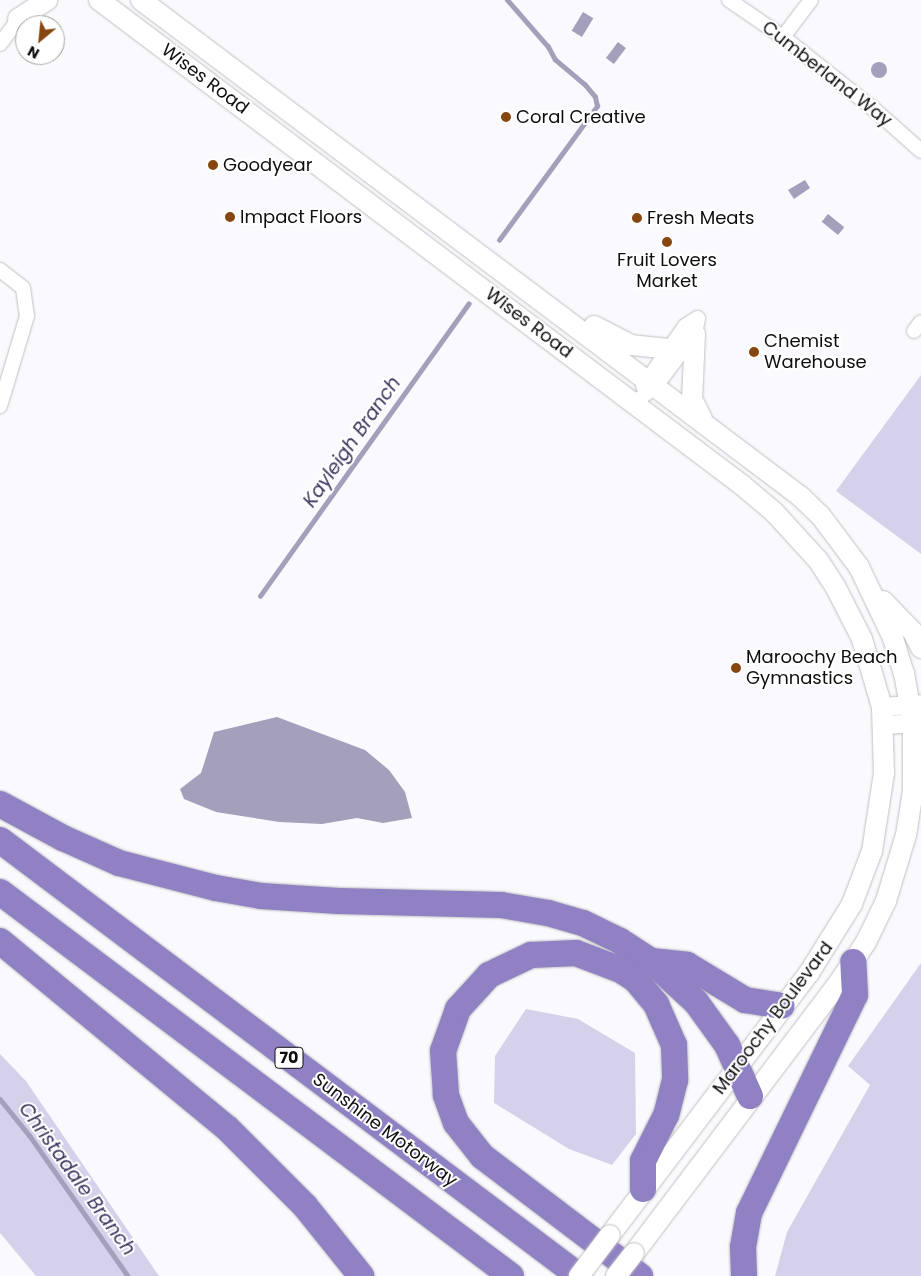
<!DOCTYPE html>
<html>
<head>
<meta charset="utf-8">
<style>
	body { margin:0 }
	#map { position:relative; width:921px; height:1276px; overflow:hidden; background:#faf9fd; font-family:Poppins,sans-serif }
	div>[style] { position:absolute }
	.green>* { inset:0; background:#d6d1eb }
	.water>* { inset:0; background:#a49fbb; transform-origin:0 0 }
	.round { border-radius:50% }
	.stream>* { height:4.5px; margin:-2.25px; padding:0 2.25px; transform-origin:2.25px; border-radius:2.25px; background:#a49fbb }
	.roads { filter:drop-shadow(0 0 1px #c0c0c3) drop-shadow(0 0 1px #c0c0c3) }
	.minor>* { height:14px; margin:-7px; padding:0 7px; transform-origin:7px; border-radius:7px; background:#fff }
	.tertiary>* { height:18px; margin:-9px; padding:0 9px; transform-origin:9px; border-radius:9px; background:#fff }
	.secondary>* { height:20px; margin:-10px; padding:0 10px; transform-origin:10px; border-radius:10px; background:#fff }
	.motorway>* { height:26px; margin:-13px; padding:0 13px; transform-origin:13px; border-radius:13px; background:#9081c4 }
	.bridges { filter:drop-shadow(0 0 1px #c0c0c3) drop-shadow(0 0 1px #c0c0c3) }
	.secondary-bridge>* { height:20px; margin:-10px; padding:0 10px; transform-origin:10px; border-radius:10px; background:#fff }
	.dots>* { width:14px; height:14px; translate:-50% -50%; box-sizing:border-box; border:2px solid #fff; border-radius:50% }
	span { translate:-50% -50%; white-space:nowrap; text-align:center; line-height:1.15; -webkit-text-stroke:4px #fff; paint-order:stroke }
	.shield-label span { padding:1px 4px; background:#fff; border:1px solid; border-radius:4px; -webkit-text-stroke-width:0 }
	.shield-label { font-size:16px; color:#0e0e0f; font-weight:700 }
	.street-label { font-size:18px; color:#0e0e0f }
	.poi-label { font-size:18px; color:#0e0e0f }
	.left { translate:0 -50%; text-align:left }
	.water-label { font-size:19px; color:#3d335d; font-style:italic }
	.north { position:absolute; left:15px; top:15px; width:50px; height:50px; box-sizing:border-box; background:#fff; border:1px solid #9f9f9f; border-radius:50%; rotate:208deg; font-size:14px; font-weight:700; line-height:20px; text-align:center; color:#0e0e0f }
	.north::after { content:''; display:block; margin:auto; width:18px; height:22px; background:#86460f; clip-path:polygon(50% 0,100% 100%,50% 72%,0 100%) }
</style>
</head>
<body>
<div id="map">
	<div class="green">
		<div style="clip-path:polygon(921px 375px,921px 554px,836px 491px)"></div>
		<div style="clip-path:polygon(921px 963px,921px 1276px,775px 1276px,787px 1232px,870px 1085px,848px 1066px)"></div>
		<div style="clip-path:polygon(526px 1009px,578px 1019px,635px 1053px,636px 1134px,612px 1165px,569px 1149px,494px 1103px,495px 1056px)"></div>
		<div style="clip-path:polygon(0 1054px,26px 1081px,159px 1276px,36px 1276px,0 1233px)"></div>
	</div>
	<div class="water">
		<div style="left:583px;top:12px;width:12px;height:22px;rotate:31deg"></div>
		<div style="left:618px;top:42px;width:10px;height:20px;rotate:37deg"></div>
		<div class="round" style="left:871px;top:62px;width:16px;height:16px"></div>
		<div style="clip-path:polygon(805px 180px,810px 188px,794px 199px,788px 190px)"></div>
		<div style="left:828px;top:214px;width:21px;height:10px;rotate:39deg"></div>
		<div style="clip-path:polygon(277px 717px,365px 750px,389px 770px,405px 792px,412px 818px,383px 823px,357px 818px,322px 824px,279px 822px,216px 812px,184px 799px,180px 789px,201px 773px,214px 732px)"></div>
	</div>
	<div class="stream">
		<div style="left:499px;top:240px;width:166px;rotate:-53.8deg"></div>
		<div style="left:597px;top:106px;width:9px;rotate:-103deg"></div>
		<div style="left:595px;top:97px;width:16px;rotate:-130deg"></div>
		<div style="left:585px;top:85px;width:39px;rotate:-140deg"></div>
		<div style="left:555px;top:60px;width:15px;rotate:-118deg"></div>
		<div style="left:548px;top:47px;width:62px;rotate:-131.1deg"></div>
		<div style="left:260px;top:596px;width:359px;rotate:-54.5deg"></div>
		<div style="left:0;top:1099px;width:48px;rotate:51deg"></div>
		<div style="left:30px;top:1136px;width:171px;rotate:55deg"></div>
	</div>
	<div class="roads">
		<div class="minor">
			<div style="left:729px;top:0;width:65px;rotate:34.4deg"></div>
			<div style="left:783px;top:37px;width:119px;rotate:38.5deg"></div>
			<div style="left:876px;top:111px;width:60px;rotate:41.6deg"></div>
			<div style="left:783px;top:37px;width:46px;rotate:-52.9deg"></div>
			<div style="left:0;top:44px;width:39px;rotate:-53deg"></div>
			<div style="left:0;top:270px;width:29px;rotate:38deg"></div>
			<div style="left:23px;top:288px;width:28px;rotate:82deg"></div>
			<div style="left:27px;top:316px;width:94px;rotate:106.7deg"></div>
			<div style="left:914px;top:331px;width:11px;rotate:-52deg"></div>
			<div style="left:643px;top:386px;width:73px;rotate:-55deg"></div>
			<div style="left:685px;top:326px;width:15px;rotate:-32deg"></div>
			<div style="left:635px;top:402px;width:26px;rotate:-37deg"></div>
			<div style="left:656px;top:386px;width:65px;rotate:-53.1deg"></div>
			<div style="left:695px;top:334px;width:16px;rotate:-79deg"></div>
		</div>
		<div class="tertiary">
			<div style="left:882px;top:707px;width:39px;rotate:-4deg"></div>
			<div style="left:884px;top:725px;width:37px;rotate:-3deg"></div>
		</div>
		<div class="secondary">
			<div style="left:99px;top:0;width:805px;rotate:37.03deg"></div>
			<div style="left:742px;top:485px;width:42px;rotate:40.2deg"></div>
			<div style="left:774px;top:512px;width:65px;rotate:47.5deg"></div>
			<div style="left:818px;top:560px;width:31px;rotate:57deg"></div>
			<div style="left:835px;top:586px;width:59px;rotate:63deg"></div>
			<div style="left:862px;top:639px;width:71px;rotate:73.6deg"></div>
			<div style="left:882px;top:707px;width:66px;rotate:88.3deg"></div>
			<div style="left:884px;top:773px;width:79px;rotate:98.7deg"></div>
			<div style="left:872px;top:851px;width:57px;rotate:110.7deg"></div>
			<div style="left:852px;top:904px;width:81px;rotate:121.9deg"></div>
			<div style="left:809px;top:973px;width:329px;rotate:127.2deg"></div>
			<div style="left:141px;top:0;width:825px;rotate:36.97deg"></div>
			<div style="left:800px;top:496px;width:28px;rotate:44deg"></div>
			<div style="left:820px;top:515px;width:65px;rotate:53.1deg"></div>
			<div style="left:859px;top:567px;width:79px;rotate:64.4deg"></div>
			<div style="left:893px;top:638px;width:37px;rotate:73deg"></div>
			<div style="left:904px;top:673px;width:51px;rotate:79.8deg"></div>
			<div style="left:913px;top:723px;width:68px;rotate:90deg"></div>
			<div style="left:913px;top:791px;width:45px;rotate:99deg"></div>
			<div style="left:906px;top:835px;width:69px;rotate:106.9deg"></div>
			<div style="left:886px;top:901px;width:46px;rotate:116deg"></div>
			<div style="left:866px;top:942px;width:47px;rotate:123.7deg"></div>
			<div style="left:840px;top:981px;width:341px;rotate:127.1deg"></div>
			<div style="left:18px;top:19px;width:35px;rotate:-33deg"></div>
			<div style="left:594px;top:326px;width:42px;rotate:27.2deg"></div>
			<div style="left:631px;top:345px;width:37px;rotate:6deg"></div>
			<div style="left:695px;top:334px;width:65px;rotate:92.6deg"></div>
			<div style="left:692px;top:399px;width:22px;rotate:63deg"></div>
			<div style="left:883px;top:601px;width:43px;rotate:45.9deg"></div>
			<div style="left:913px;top:632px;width:18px;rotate:63deg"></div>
		</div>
		<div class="motorway">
			<div style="left:0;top:804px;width:72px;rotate:28.4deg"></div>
			<div style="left:63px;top:838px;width:61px;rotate:24.1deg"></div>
			<div style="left:119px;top:863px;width:100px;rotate:14.5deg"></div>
			<div style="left:216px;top:888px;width:46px;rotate:10.1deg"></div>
			<div style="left:261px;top:896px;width:78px;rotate:3.7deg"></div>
			<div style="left:339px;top:901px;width:162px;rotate:1.4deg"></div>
			<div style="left:501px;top:905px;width:48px;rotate:9.7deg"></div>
			<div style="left:548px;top:913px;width:36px;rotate:16deg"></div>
			<div style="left:583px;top:923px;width:41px;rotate:25.9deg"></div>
			<div style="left:620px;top:941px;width:37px;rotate:33deg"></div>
			<div style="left:651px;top:961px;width:61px;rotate:42.3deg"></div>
			<div style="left:696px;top:1002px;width:53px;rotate:54.2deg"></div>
			<div style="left:727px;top:1045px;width:56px;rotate:65.7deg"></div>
			<div style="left:0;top:840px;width:725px;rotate:36.98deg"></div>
			<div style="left:0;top:892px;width:639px;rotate:36.92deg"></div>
			<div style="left:0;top:941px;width:294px;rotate:39.5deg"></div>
			<div style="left:227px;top:1128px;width:110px;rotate:45deg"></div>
			<div style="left:305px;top:1206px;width:90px;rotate:51.3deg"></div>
			<div style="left:651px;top:961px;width:36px;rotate:6deg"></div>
			<div style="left:687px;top:965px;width:68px;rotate:31.1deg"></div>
			<div style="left:745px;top:1000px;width:37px;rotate:9deg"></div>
			<div style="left:640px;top:1276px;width:198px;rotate:-142.8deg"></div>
			<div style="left:482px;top:1156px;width:42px;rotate:-128.2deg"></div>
			<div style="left:456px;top:1123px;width:30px;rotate:-110deg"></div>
			<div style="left:446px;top:1095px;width:44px;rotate:-93.9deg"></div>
			<div style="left:443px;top:1051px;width:45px;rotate:-70.3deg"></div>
			<div style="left:458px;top:1009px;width:46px;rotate:-47.6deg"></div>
			<div style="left:489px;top:975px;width:47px;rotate:-25.5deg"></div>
			<div style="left:531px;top:955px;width:45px;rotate:-2.5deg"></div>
			<div style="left:576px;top:953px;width:48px;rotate:20.7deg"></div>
			<div style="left:621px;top:970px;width:17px;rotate:33deg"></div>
			<div style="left:635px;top:979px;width:33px;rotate:50deg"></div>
			<div style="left:656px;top:1004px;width:45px;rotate:66.3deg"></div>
			<div style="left:674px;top:1045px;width:35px;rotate:88deg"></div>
			<div style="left:675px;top:1080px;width:36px;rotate:104deg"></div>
			<div style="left:666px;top:1115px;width:51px;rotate:116.6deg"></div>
			<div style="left:643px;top:1161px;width:28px;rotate:90deg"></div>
			<div style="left:744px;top:1276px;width:29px;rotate:-92deg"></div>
			<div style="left:743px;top:1247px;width:35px;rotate:-80deg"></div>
			<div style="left:749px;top:1213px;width:242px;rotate:-64.1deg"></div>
			<div style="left:855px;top:995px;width:33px;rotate:-93deg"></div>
		</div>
	</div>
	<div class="bridges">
		<div class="secondary-bridge">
			<div style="left:579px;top:1276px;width:51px;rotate:-52.9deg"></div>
			<div style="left:616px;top:1276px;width:29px;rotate:-52deg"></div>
		</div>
	</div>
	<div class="dots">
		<div style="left:506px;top:117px;background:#86460f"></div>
		<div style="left:213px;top:165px;background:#86460f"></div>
		<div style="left:230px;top:217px;background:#86460f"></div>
		<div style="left:637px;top:218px;background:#86460f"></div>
		<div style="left:667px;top:242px;background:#86460f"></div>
		<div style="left:754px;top:352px;background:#86460f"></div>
		<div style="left:736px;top:668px;background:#86460f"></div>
	</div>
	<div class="shield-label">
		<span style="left:289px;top:1058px">70</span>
	</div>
	<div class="street-label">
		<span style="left:827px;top:74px;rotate:38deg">Cumberland Way</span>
		<span style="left:205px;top:79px;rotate:37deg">Wises Road</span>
		<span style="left:529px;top:323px;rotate:37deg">Wises Road</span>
		<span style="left:773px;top:1018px;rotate:-53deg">Maroochy Boulevard</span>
		<span style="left:385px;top:1130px;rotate:37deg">Sunshine Motorway</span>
	</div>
	<div class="poi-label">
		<span class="left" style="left:516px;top:117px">Coral Creative</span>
		<span class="left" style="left:223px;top:165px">Goodyear</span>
		<span class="left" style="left:240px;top:217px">Impact Floors</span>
		<span class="left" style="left:647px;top:218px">Fresh Meats</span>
		<span style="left:667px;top:271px">Fruit Lovers<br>Market</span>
		<span class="left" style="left:764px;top:352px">Chemist<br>Warehouse</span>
		<span class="left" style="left:746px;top:668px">Maroochy Beach<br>Gymnastics</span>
	</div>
	<div class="water-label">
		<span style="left:352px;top:442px;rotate:-55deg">Kayleigh Branch</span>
		<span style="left:77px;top:1179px;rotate:54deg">Christadale Branch</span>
	</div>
	<div class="north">N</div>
</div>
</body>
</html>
